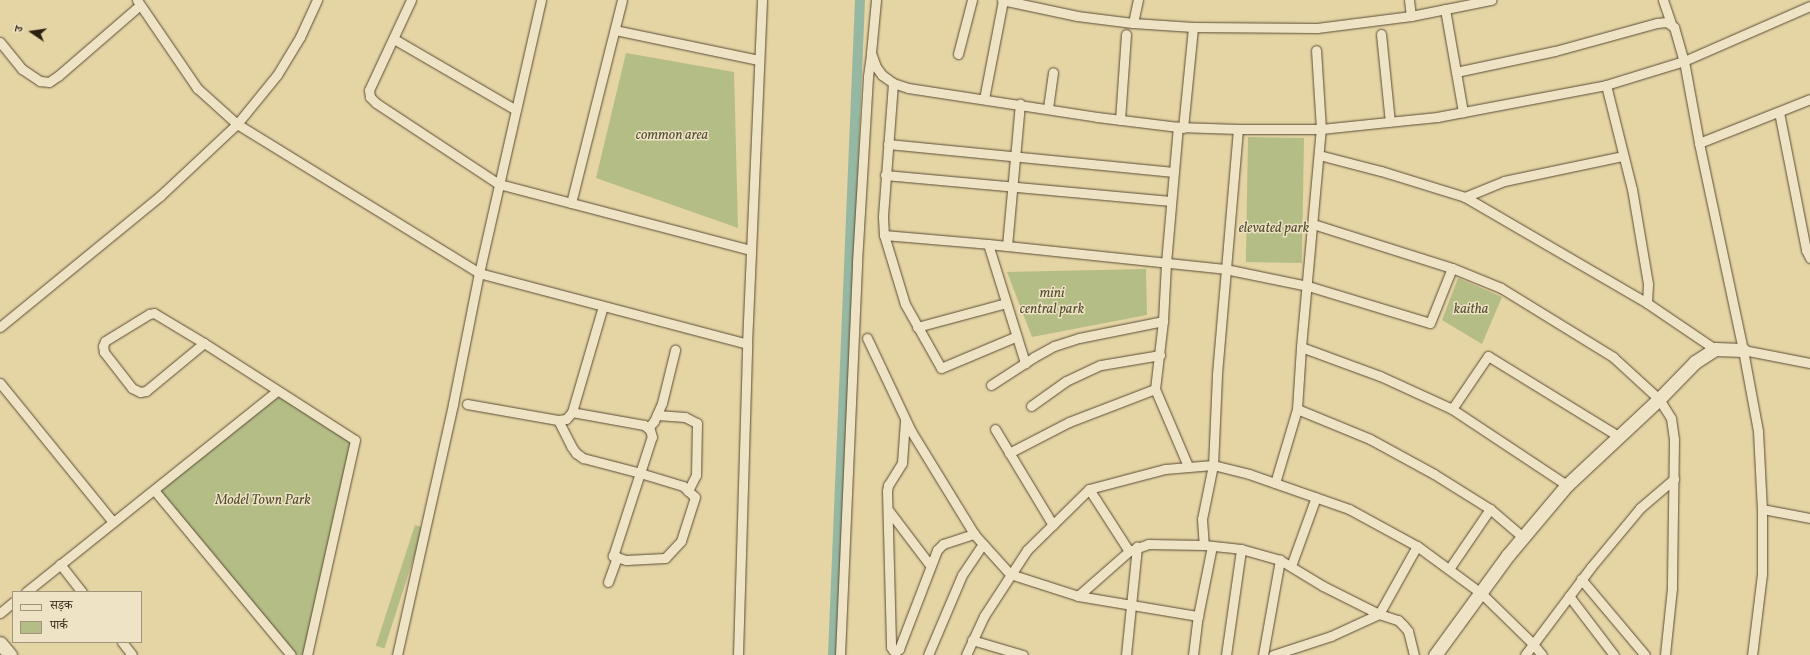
<!DOCTYPE html>
<html>
<head>
<meta charset="utf-8">
<style>
	body { margin:0 }
	#map { position:relative; width:1810px; height:655px; overflow:hidden; background:#e5d4a4; font-family:Vollkorn,"Noto Serif Devanagari",serif }
	div>[style] { position:absolute }
	.green>* { inset:0; background:#b4bd86; transform-origin:0 0 }
	.canal>* { height:10px; margin:-5px; padding:0 5px; transform-origin:5px; border-radius:5px; background:#96b8a3 }
	.roads { filter:drop-shadow(0 0 1px #5a4c35) drop-shadow(0 0 1px #5a4c35) }
	.street>* { height:9px; margin:-4.5px; padding:0 4.5px; transform-origin:4.5px; border-radius:4.5px; background:#eee3c4 }
	.secondary>* { height:13px; margin:-6.5px; padding:0 6.5px; transform-origin:6.5px; border-radius:6.5px; background:#eee3c4 }
	span { translate:-50% -50%; white-space:nowrap; text-align:center; line-height:1.15; -webkit-text-stroke:3px #eee3c4; paint-order:stroke }
	.park-label { font-size:14px; color:#554e33; font-style:italic }
	.legend { position:absolute; left:12px; top:591px; width:130px; height:52px; box-sizing:border-box; background:#eee3c4; border:1px solid #a0957c; margin:0; padding:5px 7px; list-style:none; font-size:12px; color:#2c1f10 }
	.legend li { display:flex; align-items:center; gap:8px; height:20px }
	.legend b { width:20px; border:1px solid #a0957c }
	.north { position:absolute; left:12px; top:12px; width:40px; height:40px; -webkit-text-stroke:3px #eee3c4; paint-order:stroke; rotate:283deg; font-size:11px; font-weight:700; line-height:16px; text-align:center; color:#2c1f10 }
	.north::after { content:''; display:block; margin:auto; width:14px; height:18px; background:#2c1f10; clip-path:polygon(50% 0,100% 100%,50% 72%,0 100%) }
</style>
</head>
<body>
<div id="map">
	<div class="green">
		<div style="clip-path:polygon(626px 53px,734px 72px,738px 228px,596px 178px)"></div>
		<div style="left:1304px;top:138px;width:125px;height:56px;rotate:91deg"></div>
		<div style="clip-path:polygon(1146px 269px,1147px 315px,1032px 337px,1007px 272px)"></div>
		<div style="clip-path:polygon(1458px 278px,1502px 297px,1482px 344px,1442px 320px)"></div>
		<div style="clip-path:polygon(277px 391px,355px 440px,307px 655px,294px 655px,154px 490px)"></div>
		<div style="left:415px;top:525px;width:9px;height:127px;rotate:18deg"></div>
	</div>
	<div class="canal">
		<div style="left:833px;top:655px;width:656px;rotate:-87.64deg"></div>
	</div>
	<div class="roads">
		<div class="street">
			<div style="left:137px;top:0;width:107px;rotate:55.7deg"></div>
			<div style="left:197px;top:88px;width:54px;rotate:42deg"></div>
			<div style="left:237px;top:124px;width:284px;rotate:31.6deg"></div>
			<div style="left:479px;top:273px;width:277px;rotate:14.8deg"></div>
			<div style="left:411px;top:0;width:99px;rotate:115deg"></div>
			<div style="left:369px;top:90px;width:7px;rotate:82deg"></div>
			<div style="left:370px;top:97px;width:8px;rotate:45deg"></div>
			<div style="left:376px;top:103px;width:147px;rotate:33.4deg"></div>
			<div style="left:499px;top:184px;width:260px;rotate:14.7deg"></div>
			<div style="left:876px;top:0;width:53px;rotate:95.4deg"></div>
			<div style="left:871px;top:53px;width:15px;rotate:70deg"></div>
			<div style="left:876px;top:67px;width:10px;rotate:53deg"></div>
			<div style="left:882px;top:75px;width:14px;rotate:36deg"></div>
			<div style="left:893px;top:83px;width:16px;rotate:18deg"></div>
			<div style="left:908px;top:88px;width:191px;rotate:8.7deg"></div>
			<div style="left:1097px;top:117px;width:82px;rotate:7deg"></div>
			<div style="left:1178px;top:127px;width:60px;rotate:1.9deg"></div>
			<div style="left:1238px;top:129px;width:83px"></div>
			<div style="left:1321px;top:129px;width:117px;rotate:-5.9deg"></div>
			<div style="left:1437px;top:117px;width:172px;rotate:-10.7deg"></div>
			<div style="left:1606px;top:85px;width:82px;rotate:-17.1deg"></div>
			<div style="left:1684px;top:61px;width:137px;rotate:-23.6deg"></div>
			<div style="left:1002px;top:0;width:77px;rotate:12deg"></div>
			<div style="left:1077px;top:16px;width:56px;rotate:7.1deg"></div>
			<div style="left:1133px;top:23px;width:60px;rotate:3.8deg"></div>
			<div style="left:1193px;top:27px;width:124px;rotate:0.5deg"></div>
			<div style="left:1317px;top:28px;width:95px;rotate:-7.3deg"></div>
			<div style="left:1411px;top:16px;width:82px;rotate:-11.3deg"></div>
			<div style="left:1409px;top:0;width:16px;rotate:83deg"></div>
			<div style="left:1663px;top:0;width:24px;rotate:71deg"></div>
			<div style="left:1445px;top:9px;width:105px;rotate:80.1deg"></div>
			<div style="left:1133px;top:23px;width:24px;rotate:-78deg"></div>
			<div style="left:615px;top:30px;width:147px;rotate:11.8deg"></div>
			<div style="left:1381px;top:34px;width:88px;rotate:84.2deg"></div>
			<div style="left:394px;top:39px;width:141px;rotate:30.2deg"></div>
			<div style="left:0;top:42px;width:35px;rotate:51deg"></div>
			<div style="left:22px;top:69px;width:22px;rotate:34deg"></div>
			<div style="left:40px;top:81px;width:9px;rotate:6deg"></div>
			<div style="left:49px;top:82px;width:11px;rotate:-34deg"></div>
			<div style="left:58px;top:76px;width:108px;rotate:-40.9deg"></div>
			<div style="left:958px;top:54px;width:56px;rotate:-75.5deg"></div>
			<div style="left:1456px;top:72px;width:101px;rotate:-12deg"></div>
			<div style="left:1555px;top:51px;width:106px;rotate:-15.4deg"></div>
			<div style="left:1657px;top:23px;width:10px;rotate:-6deg"></div>
			<div style="left:1667px;top:22px;width:9px;rotate:36deg"></div>
			<div style="left:1674px;top:27px;width:35px;rotate:74deg"></div>
			<div style="left:1684px;top:61px;width:83px;rotate:79.6deg"></div>
			<div style="left:1699px;top:143px;width:212px;rotate:78deg"></div>
			<div style="left:1743px;top:350px;width:82px;rotate:79.5deg"></div>
			<div style="left:1758px;top:431px;width:78px;rotate:87.1deg"></div>
			<div style="left:1762px;top:509px;width:65px;rotate:90deg"></div>
			<div style="left:1762px;top:574px;width:82px;rotate:97deg"></div>
			<div style="left:893px;top:83px;width:134px;rotate:94.3deg"></div>
			<div style="left:883px;top:217px;width:18px;rotate:87deg"></div>
			<div style="left:884px;top:235px;width:72px;rotate:73.1deg"></div>
			<div style="left:905px;top:304px;width:73px;rotate:60.6deg"></div>
			<div style="left:941px;top:368px;width:82px;rotate:-22.8deg"></div>
			<div style="left:1606px;top:85px;width:107px;rotate:76deg"></div>
			<div style="left:1632px;top:189px;width:96px;rotate:80.4deg"></div>
			<div style="left:1648px;top:284px;width:19px;rotate:93deg"></div>
			<div style="left:984px;top:99px;width:101px;rotate:-79.1deg"></div>
			<div style="left:1048px;top:108px;width:36px;rotate:-82deg"></div>
			<div style="left:1779px;top:112px;width:141px;rotate:78.9deg"></div>
			<div style="left:1806px;top:250px;width:9px;rotate:63deg"></div>
			<div style="left:1120px;top:120px;width:86px;rotate:-86deg"></div>
			<div style="left:1183px;top:128px;width:101px;rotate:-84.3deg"></div>
			<div style="left:1238px;top:129px;width:247px;rotate:94.9deg"></div>
			<div style="left:1217px;top:375px;width:90px;rotate:92.5deg"></div>
			<div style="left:1213px;top:465px;width:55px;rotate:101.5deg"></div>
			<div style="left:1202px;top:519px;width:26px;rotate:86deg"></div>
			<div style="left:1204px;top:545px;width:37px;rotate:6deg"></div>
			<div style="left:1241px;top:549px;width:41px;rotate:15.8deg"></div>
			<div style="left:1280px;top:560px;width:50px;rotate:31.2deg"></div>
			<div style="left:1323px;top:586px;width:63px;rotate:26.6deg"></div>
			<div style="left:1379px;top:614px;width:78px;rotate:-60.8deg"></div>
			<div style="left:1699px;top:143px;width:119px;rotate:-21.6deg"></div>
			<div style="left:888px;top:144px;width:287px;rotate:5.6deg"></div>
			<div style="left:1319px;top:155px;width:64px;rotate:14.5deg"></div>
			<div style="left:1381px;top:171px;width:88px;rotate:17.2deg"></div>
			<div style="left:1465px;top:197px;width:211px;rotate:30.2deg"></div>
			<div style="left:1647px;top:303px;width:82px;rotate:34.1deg"></div>
			<div style="left:885px;top:175px;width:287px;rotate:5.2deg"></div>
			<div style="left:1465px;top:197px;width:42px;rotate:-22.3deg"></div>
			<div style="left:1504px;top:181px;width:122px;rotate:-11.9deg"></div>
			<div style="left:571px;top:203px;width:209px;rotate:-75.9deg"></div>
			<div style="left:1313px;top:224px;width:146px;rotate:17.6deg"></div>
			<div style="left:1452px;top:268px;width:53px;rotate:22.2deg"></div>
			<div style="left:1501px;top:288px;width:132px;rotate:31.6deg"></div>
			<div style="left:1613px;top:357px;width:62px;rotate:42.4deg"></div>
			<div style="left:1659px;top:399px;width:22px;rotate:58deg"></div>
			<div style="left:1671px;top:418px;width:21px;rotate:82deg"></div>
			<div style="left:1674px;top:439px;width:149px;rotate:90.8deg"></div>
			<div style="left:1672px;top:588px;width:67px;rotate:96deg"></div>
			<div style="left:884px;top:235px;width:104px;rotate:4.9deg"></div>
			<div style="left:988px;top:244px;width:238px;rotate:6deg"></div>
			<div style="left:1225px;top:269px;width:85px;rotate:11.6deg"></div>
			<div style="left:1308px;top:286px;width:127px;rotate:16.9deg"></div>
			<div style="left:1430px;top:323px;width:59px;rotate:-68.2deg"></div>
			<div style="left:988px;top:244px;width:125px;rotate:72.7deg"></div>
			<div style="left:1007px;top:246px;width:143px;rotate:-84.8deg"></div>
			<div style="left:1163px;top:321px;width:58px;rotate:-87deg"></div>
			<div style="left:1166px;top:263px;width:137px;rotate:-85deg"></div>
			<div style="left:0;top:327px;width:207px;rotate:-39.3deg"></div>
			<div style="left:160px;top:196px;width:105px;rotate:-43.1deg"></div>
			<div style="left:237px;top:124px;width:63px;rotate:-50.8deg"></div>
			<div style="left:277px;top:75px;width:44px;rotate:-58.8deg"></div>
			<div style="left:300px;top:37px;width:41px;rotate:-65.3deg"></div>
			<div style="left:917px;top:327px;width:92px;rotate:-15.1deg"></div>
			<div style="left:867px;top:338px;width:103px;rotate:64.7deg"></div>
			<div style="left:911px;top:431px;width:121px;rotate:58.5deg"></div>
			<div style="left:974px;top:534px;width:54px;rotate:48deg"></div>
			<div style="left:1010px;top:574px;width:71px;rotate:17.9deg"></div>
			<div style="left:1078px;top:596px;width:122px;rotate:9.5deg"></div>
			<div style="left:204px;top:343px;width:75px;rotate:140.4deg"></div>
			<div style="left:146px;top:391px;width:6px;rotate:171deg"></div>
			<div style="left:140px;top:392px;width:9px;rotate:-153deg"></div>
			<div style="left:132px;top:388px;width:46px;rotate:-127.9deg"></div>
			<div style="left:104px;top:352px;width:6px;rotate:-99deg"></div>
			<div style="left:103px;top:346px;width:5px;rotate:-68deg"></div>
			<div style="left:105px;top:341px;width:52px;rotate:-31.5deg"></div>
			<div style="left:149px;top:314px;width:5px;rotate:-11deg"></div>
			<div style="left:154px;top:313px;width:58px;rotate:31deg"></div>
			<div style="left:204px;top:343px;width:179px;rotate:32.7deg"></div>
			<div style="left:355px;top:440px;width:220px;rotate:102.6deg"></div>
			<div style="left:1301px;top:347px;width:84px;rotate:20.2deg"></div>
			<div style="left:1380px;top:376px;width:79px;rotate:24.6deg"></div>
			<div style="left:1452px;top:409px;width:138px;rotate:33.5deg"></div>
			<div style="left:1743px;top:350px;width:68px;rotate:11deg"></div>
			<div style="left:0;top:383px;width:179px;rotate:50.9deg"></div>
			<div style="left:991px;top:385px;width:51px;rotate:-33.1deg"></div>
			<div style="left:1034px;top:357px;width:23px;rotate:-29deg"></div>
			<div style="left:1054px;top:346px;width:26px;rotate:-18deg"></div>
			<div style="left:1079px;top:338px;width:86px;rotate:-11.4deg"></div>
			<div style="left:1163px;top:321px;width:68px;rotate:96.7deg"></div>
			<div style="left:1155px;top:389px;width:84px;rotate:66.8deg"></div>
			<div style="left:467px;top:404px;width:92px;rotate:10deg"></div>
			<div style="left:558px;top:420px;width:8px;rotate:-7deg"></div>
			<div style="left:566px;top:419px;width:9px;rotate:-49deg"></div>
			<div style="left:572px;top:412px;width:110px;rotate:-73.7deg"></div>
			<div style="left:1031px;top:406px;width:43px;rotate:-35.5deg"></div>
			<div style="left:1066px;top:381px;width:38px;rotate:-25deg"></div>
			<div style="left:1101px;top:365px;width:60px;rotate:-9.6deg"></div>
			<div style="left:1297px;top:409px;width:79px;rotate:22.3deg"></div>
			<div style="left:1370px;top:439px;width:73px;rotate:28.7deg"></div>
			<div style="left:1434px;top:474px;width:66px;rotate:32deg"></div>
			<div style="left:1490px;top:509px;width:45px;rotate:40.5deg"></div>
			<div style="left:1452px;top:409px;width:64px;rotate:-55.8deg"></div>
			<div style="left:1488px;top:356px;width:153px;rotate:31.6deg"></div>
			<div style="left:657px;top:415px;width:28px;rotate:4deg"></div>
			<div style="left:685px;top:417px;width:13px;rotate:27deg"></div>
			<div style="left:697px;top:423px;width:52px;rotate:91.1deg"></div>
			<div style="left:696px;top:475px;width:18px;rotate:117deg"></div>
			<div style="left:558px;top:420px;width:29px;rotate:63deg"></div>
			<div style="left:571px;top:446px;width:9px;rotate:54deg"></div>
			<div style="left:576px;top:453px;width:9px;rotate:36deg"></div>
			<div style="left:583px;top:458px;width:59px;rotate:14.7deg"></div>
			<div style="left:640px;top:473px;width:45px;rotate:16.8deg"></div>
			<div style="left:683px;top:486px;width:16px;rotate:43deg"></div>
			<div style="left:695px;top:497px;width:46px;rotate:107.7deg"></div>
			<div style="left:681px;top:541px;width:23px;rotate:133deg"></div>
			<div style="left:665px;top:558px;width:39px;rotate:177deg"></div>
			<div style="left:626px;top:560px;width:14px;rotate:-163deg"></div>
			<div style="left:613px;top:556px;width:87px;rotate:-72deg"></div>
			<div style="left:640px;top:473px;width:38px;rotate:-72deg"></div>
			<div style="left:652px;top:437px;width:7px;rotate:-106deg"></div>
			<div style="left:650px;top:430px;width:8px;rotate:-140deg"></div>
			<div style="left:644px;top:425px;width:73px;rotate:-169.8deg"></div>
			<div style="left:905px;top:421px;width:42px;rotate:94.1deg"></div>
			<div style="left:902px;top:463px;width:26px;rotate:122deg"></div>
			<div style="left:888px;top:485px;width:6px;rotate:99deg"></div>
			<div style="left:887px;top:491px;width:156px;rotate:88.5deg"></div>
			<div style="left:891px;top:647px;width:4px;rotate:56deg"></div>
			<div style="left:893px;top:650px;width:3px;rotate:18deg"></div>
			<div style="left:896px;top:651px;width:4px;rotate:-34deg"></div>
			<div style="left:899px;top:649px;width:106px;rotate:-69deg"></div>
			<div style="left:937px;top:550px;width:8px;rotate:-45deg"></div>
			<div style="left:943px;top:544px;width:33px;rotate:-18deg"></div>
			<div style="left:648px;top:428px;width:9px;rotate:-49deg"></div>
			<div style="left:654px;top:421px;width:20px;rotate:-66deg"></div>
			<div style="left:662px;top:403px;width:55px;rotate:-76.2deg"></div>
			<div style="left:995px;top:429px;width:112px;rotate:58.9deg"></div>
			<div style="left:1009px;top:453px;width:68px;rotate:-27.3deg"></div>
			<div style="left:1069px;top:422px;width:92px;rotate:-21deg"></div>
			<div style="left:1275px;top:483px;width:77px;rotate:-73.4deg"></div>
			<div style="left:1297px;top:409px;width:62px;rotate:-86.3deg"></div>
			<div style="left:1301px;top:347px;width:219px;rotate:-84.8deg"></div>
			<div style="left:1321px;top:129px;width:79px;rotate:-93.6deg"></div>
			<div style="left:1089px;top:489px;width:74px;rotate:57.2deg"></div>
			<div style="left:1129px;top:551px;width:20px;rotate:-20deg"></div>
			<div style="left:1148px;top:544px;width:56px;rotate:1deg"></div>
			<div style="left:154px;top:490px;width:214px;rotate:50.3deg"></div>
			<div style="left:1762px;top:509px;width:49px;rotate:10.6deg"></div>
			<div style="left:889px;top:511px;width:68px;rotate:52.8deg"></div>
			<div style="left:60px;top:564px;width:36px;rotate:52deg"></div>
			<div style="left:1291px;top:566px;width:73px;rotate:-70.1deg"></div>
			<div style="left:1449px;top:569px;width:73px;rotate:-55.7deg"></div>
			<div style="left:1581px;top:579px;width:99px;rotate:49.9deg"></div>
			<div style="left:608px;top:582px;width:27px;rotate:-70deg"></div>
			<div style="left:26px;top:592px;width:322px;rotate:-38.7deg"></div>
			<div style="left:1078px;top:596px;width:68px;rotate:-41.4deg"></div>
			<div style="left:1569px;top:596px;width:74px;rotate:52.7deg"></div>
			<div style="left:0;top:613px;width:17px;rotate:-40deg"></div>
			<div style="left:972px;top:640px;width:53px;rotate:16.4deg"></div>
			<div style="left:122px;top:642px;width:16px;rotate:52deg"></div>
			<div style="left:397px;top:655px;width:257px;rotate:-77.4deg"></div>
			<div style="left:453px;top:404px;width:134px;rotate:-78.8deg"></div>
			<div style="left:479px;top:273px;width:280px;rotate:-77.2deg"></div>
			<div style="left:738px;top:655px;width:311px;rotate:-88.3deg"></div>
			<div style="left:747px;top:344px;width:344px;rotate:-87.5deg"></div>
			<div style="left:840px;top:655px;width:393px;rotate:-87.5deg"></div>
			<div style="left:857px;top:262px;width:186px;rotate:-86.6deg"></div>
			<div style="left:868px;top:76px;width:21px;rotate:-82deg"></div>
			<div style="left:928px;top:655px;width:87px;rotate:-67deg"></div>
			<div style="left:962px;top:575px;width:37px;rotate:-56deg"></div>
			<div style="left:966px;top:655px;width:43px;rotate:-65.2deg"></div>
			<div style="left:984px;top:616px;width:79px;rotate:-56.9deg"></div>
			<div style="left:1027px;top:550px;width:87px;rotate:-44.5deg"></div>
			<div style="left:1089px;top:489px;width:79px;rotate:-14.7deg"></div>
			<div style="left:1165px;top:469px;width:48px;rotate:-4.8deg"></div>
			<div style="left:1213px;top:465px;width:37px;rotate:14deg"></div>
			<div style="left:1249px;top:474px;width:106px;rotate:19.3deg"></div>
			<div style="left:1349px;top:509px;width:77px;rotate:28.6deg"></div>
			<div style="left:1417px;top:546px;width:79px;rotate:36.3deg"></div>
			<div style="left:1481px;top:593px;width:73px;rotate:44.4deg"></div>
			<div style="left:1533px;top:644px;width:14px;rotate:51deg"></div>
			<div style="left:1126px;top:655px;width:109px;rotate:-84.2deg"></div>
			<div style="left:1193px;top:655px;width:39px;rotate:-83deg"></div>
			<div style="left:1198px;top:616px;width:71px;rotate:-78.7deg"></div>
			<div style="left:1226px;top:655px;width:107px;rotate:-81.9deg"></div>
			<div style="left:1263px;top:655px;width:97px;rotate:-79.9deg"></div>
			<div style="left:1273px;top:655px;width:61px;rotate:-18.1deg"></div>
			<div style="left:1331px;top:636px;width:53px;rotate:-24.6deg"></div>
			<div style="left:1379px;top:614px;width:20px;rotate:18deg"></div>
			<div style="left:1398px;top:620px;width:7px;rotate:45deg"></div>
			<div style="left:1403px;top:625px;width:8px;rotate:50deg"></div>
			<div style="left:1408px;top:631px;width:25px;rotate:76deg"></div>
			<div style="left:1525px;top:655px;width:110px;rotate:-53.1deg"></div>
			<div style="left:1591px;top:567px;width:77px;rotate:-50.3deg"></div>
			<div style="left:1640px;top:508px;width:45px;rotate:-40.5deg"></div>
		</div>
		<div class="secondary">
			<div style="left:0;top:643px;width:16px;rotate:50deg"></div>
			<div style="left:1435px;top:655px;width:124px;rotate:-53.9deg"></div>
			<div style="left:1508px;top:555px;width:92px;rotate:-49.9deg"></div>
			<div style="left:1567px;top:485px;width:126px;rotate:-43.1deg"></div>
			<div style="left:1659px;top:399px;width:52px;rotate:-45.8deg"></div>
			<div style="left:1695px;top:362px;width:24px;rotate:-33deg"></div>
			<div style="left:1715px;top:349px;width:28px;rotate:2deg"></div>
		</div>
	</div>
	<div class="park-label">
		<span style="left:672px;top:136px">common area</span>
		<span style="left:1274px;top:229px">elevated park</span>
		<span style="left:1052px;top:302px">mini<br>central park</span>
		<span style="left:1471px;top:310px">kaitha</span>
		<span style="left:263px;top:501px">Model Town Park</span>
	</div>
	<ul class="legend">
	<li><b style="height:5px;background:#eee3c4"></b>सड़क</li>
	<li><b style="height:11px;background:#b4bd86"></b>पार्क</li>
	</ul>
	<div class="north">उ</div>
</div>
</body>
</html>
